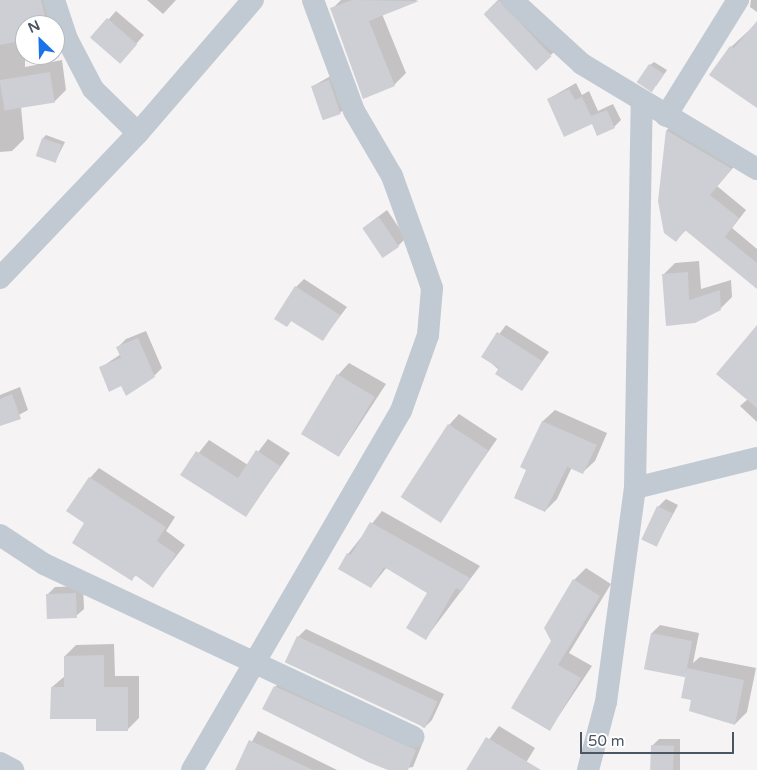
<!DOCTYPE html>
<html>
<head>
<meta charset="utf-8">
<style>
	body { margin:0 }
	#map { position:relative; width:757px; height:770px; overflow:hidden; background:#f5f3f3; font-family:"Varela Round",sans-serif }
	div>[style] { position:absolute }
	.shadow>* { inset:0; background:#0003 }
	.building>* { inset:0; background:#cdcfd5; transform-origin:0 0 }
	.minor>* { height:22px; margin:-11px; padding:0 11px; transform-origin:11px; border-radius:11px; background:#c1cad2 }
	span { translate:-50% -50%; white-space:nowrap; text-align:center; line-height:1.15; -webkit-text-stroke:5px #fff; paint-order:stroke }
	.north { position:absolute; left:15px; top:15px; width:50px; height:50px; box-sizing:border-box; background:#fff; border:1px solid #b7bbc0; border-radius:50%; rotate:336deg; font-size:14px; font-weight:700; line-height:20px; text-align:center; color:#4a5661 }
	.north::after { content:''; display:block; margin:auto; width:18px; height:22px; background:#1a73e8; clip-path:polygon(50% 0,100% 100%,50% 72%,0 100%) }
	.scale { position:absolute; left:580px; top:732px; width:154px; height:22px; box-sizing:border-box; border:2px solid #4a5661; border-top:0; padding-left:6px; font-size:15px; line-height:18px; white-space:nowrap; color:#4a5661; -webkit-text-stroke:4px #fff; paint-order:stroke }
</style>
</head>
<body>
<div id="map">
	<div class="shadow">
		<div style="clip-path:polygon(0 0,56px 0,55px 25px,25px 25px,25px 67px,62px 60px,66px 90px,54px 102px,21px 107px,24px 139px,12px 151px,0 152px)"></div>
		<div style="clip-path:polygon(147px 0,176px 0,163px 14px)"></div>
		<div style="clip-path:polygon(341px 0,418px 0,382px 14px,406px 73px,394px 85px,332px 9px)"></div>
		<div style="clip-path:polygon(498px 0,513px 0,558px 48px,551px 55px,485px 13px)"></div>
		<div style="clip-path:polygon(751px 0,757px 0,757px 12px,750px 7px)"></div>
		<div style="clip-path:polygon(116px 11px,144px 35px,127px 54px,92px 38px)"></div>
		<div style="clip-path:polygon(757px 23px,757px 107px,731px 47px)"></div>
		<div style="clip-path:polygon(654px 62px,667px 70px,656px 86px,650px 65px)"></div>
		<div style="clip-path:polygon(336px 73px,348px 105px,340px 113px,313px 86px)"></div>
		<div style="clip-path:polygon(576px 83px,582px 95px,589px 91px,598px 111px,613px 104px,621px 120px,614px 127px,592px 123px,548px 99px)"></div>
		<div style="clip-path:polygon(675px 122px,739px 161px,717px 186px,746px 210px,732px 228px,757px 249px,757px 288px,686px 230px,676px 240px,659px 201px,667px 130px)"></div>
		<div style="clip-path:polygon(46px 135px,65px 142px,55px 162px,43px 138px)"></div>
		<div style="clip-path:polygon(387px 210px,406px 238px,398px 246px,363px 228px)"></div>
		<div style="clip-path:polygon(699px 261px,701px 289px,731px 280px,732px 297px,720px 309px,667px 325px,664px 274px,675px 263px)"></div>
		<div style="clip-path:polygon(304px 279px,347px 307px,322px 340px,292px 320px,287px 326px,296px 287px)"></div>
		<div style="clip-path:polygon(506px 325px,549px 352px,522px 390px,483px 356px)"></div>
		<div style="clip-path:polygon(757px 325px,757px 422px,740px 406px,748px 399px)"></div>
		<div style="clip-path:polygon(146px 331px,162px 368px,154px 376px,122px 385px,100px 368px,121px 354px,118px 347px,126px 339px)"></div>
		<div style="clip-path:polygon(349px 363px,386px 384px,339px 456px,338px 375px)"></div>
		<div style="clip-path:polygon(20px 387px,28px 410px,0 425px,0 395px)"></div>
		<div style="clip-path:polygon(555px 410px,607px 433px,595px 461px,583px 472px,572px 467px,557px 499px,545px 511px,528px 470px,522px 467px,543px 421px)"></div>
		<div style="clip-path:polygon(459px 414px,497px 439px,440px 521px,449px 425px)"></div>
		<div style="clip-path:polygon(268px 439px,290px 453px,246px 515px,182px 474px,209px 440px,248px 465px)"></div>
		<div style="clip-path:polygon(99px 468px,175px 517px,166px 531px,185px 545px,153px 586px,136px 575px,131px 580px,85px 522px,90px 478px)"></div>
		<div style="clip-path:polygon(666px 499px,678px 505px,657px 544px,658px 507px)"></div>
		<div style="clip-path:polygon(382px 511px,480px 566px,426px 638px,428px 593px,387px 567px,371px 587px,348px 554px)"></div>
		<div style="clip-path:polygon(586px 568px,611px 584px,569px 653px,592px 666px,550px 729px,553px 641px,574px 580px)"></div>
		<div style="clip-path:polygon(83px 586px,84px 609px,76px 616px,48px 594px,55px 587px)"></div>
		<div style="clip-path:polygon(660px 625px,699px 633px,693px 663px,700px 657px,756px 668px,747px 712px,735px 724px,693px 699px,687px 673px,648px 669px,652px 633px)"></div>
		<div style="clip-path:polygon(306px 629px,444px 694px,432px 720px,424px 728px,298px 637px)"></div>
		<div style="clip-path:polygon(114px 644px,115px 676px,139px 676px,139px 718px,128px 729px,97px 718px,52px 687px,65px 676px,65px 656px,76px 645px)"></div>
		<div style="clip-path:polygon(283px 679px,423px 742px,413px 767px,394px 770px,275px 687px)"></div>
		<div style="clip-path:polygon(499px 726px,535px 748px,522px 769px,467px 770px)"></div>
		<div style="clip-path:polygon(258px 731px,337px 770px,236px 770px)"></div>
		<div style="clip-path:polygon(659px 739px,680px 739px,680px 770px,652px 770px,652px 746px)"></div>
	</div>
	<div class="building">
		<div style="clip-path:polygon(0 0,41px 0,47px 25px,25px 25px,25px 40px,0 45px)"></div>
		<div style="clip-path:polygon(352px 0,419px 1px,369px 21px,395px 86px,363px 99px,330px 8px)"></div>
		<div style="left:499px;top:0;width:77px;height:21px;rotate:47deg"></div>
		<div style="left:107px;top:18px;width:40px;height:26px;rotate:41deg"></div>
		<div style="clip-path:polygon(757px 21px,757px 108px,709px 75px,730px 46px,734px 48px)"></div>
		<div style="left:649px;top:64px;width:18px;height:22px;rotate:34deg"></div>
		<div style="left:50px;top:72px;width:31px;height:51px;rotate:81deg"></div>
		<div style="left:329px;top:80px;width:36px;height:19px;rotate:71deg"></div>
		<div style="clip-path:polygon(569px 89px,575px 100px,582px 97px,591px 116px,607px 110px,615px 128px,597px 136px,592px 124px,564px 137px,547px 99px)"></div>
		<div style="clip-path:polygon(666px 130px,732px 169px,710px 195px,739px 218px,725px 237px,757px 263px,757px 289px,685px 230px,676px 242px,664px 233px,658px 201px)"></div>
		<div style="left:42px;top:138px;width:21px;height:19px;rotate:19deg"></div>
		<div style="left:379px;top:217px;width:36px;height:20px;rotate:56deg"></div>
		<div style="clip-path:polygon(688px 272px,689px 300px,720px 290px,721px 310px,695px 323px,666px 326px,662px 274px)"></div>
		<div style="clip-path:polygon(295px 286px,340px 315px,323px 341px,291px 321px,287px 327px,274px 319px)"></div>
		<div style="clip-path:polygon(757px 325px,757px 408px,716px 374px)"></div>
		<div style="clip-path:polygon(497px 332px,542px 361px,522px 391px,495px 374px,499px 368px,481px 357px)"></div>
		<div style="clip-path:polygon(138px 338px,155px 377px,126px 396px,121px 386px,109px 392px,99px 367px,121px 358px,116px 347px)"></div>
		<div style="left:337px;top:374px;width:44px;height:70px;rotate:31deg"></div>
		<div style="clip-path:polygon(12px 394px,21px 419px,0 426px,0 399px)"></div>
		<div style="clip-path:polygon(542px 421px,597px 445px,583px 474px,567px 467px,545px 512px,514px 498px,526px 470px,520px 467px)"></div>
		<div style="left:448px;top:424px;width:48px;height:87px;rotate:33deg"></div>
		<div style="clip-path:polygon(256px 450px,280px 466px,246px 517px,180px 475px,196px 451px,238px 478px)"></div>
		<div style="clip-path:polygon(89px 477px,166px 527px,157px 541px,176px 554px,153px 588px,135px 575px,132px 581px,72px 543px,84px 523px,66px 511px)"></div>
		<div style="left:657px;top:506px;width:17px;height:37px;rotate:25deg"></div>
		<div style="clip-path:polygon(370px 522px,470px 578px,462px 591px,456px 588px,426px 640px,406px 628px,427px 593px,384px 567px,371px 588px,338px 569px,347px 553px,351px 555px)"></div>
		<div style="clip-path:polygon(573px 579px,600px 596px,558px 665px,581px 678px,550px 731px,511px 708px,551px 641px,544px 628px)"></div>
		<div style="left:76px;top:593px;width:25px;height:30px;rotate:88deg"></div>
		<div style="left:651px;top:633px;width:42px;height:37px;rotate:11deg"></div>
		<div style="left:297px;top:636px;width:155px;height:29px;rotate:25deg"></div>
		<div style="clip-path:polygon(104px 655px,104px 687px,128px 687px,128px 731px,96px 731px,96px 719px,50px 719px,51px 687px,64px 687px,64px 656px)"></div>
		<div style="clip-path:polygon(687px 668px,744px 680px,735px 725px,689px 711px,691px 700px,681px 698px)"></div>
		<div style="clip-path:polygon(274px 686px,416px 750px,408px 770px,388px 770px,368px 762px,262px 709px)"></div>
		<div style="clip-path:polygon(486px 737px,541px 770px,466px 770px)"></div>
		<div style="clip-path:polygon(249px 740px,279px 754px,313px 770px,235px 770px)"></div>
		<div style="left:651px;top:745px;width:23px;height:25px;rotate:2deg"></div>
	</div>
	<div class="minor">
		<div style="left:54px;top:0;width:41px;rotate:71.6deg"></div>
		<div style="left:67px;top:39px;width:56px;rotate:62.5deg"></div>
		<div style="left:93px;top:89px;width:63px;rotate:44.4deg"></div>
		<div style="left:512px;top:0;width:95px;rotate:42.4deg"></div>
		<div style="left:582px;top:64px;width:204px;rotate:31deg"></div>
		<div style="left:666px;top:116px;width:137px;rotate:-58.2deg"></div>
		<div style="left:0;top:278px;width:200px;rotate:-46.4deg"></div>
		<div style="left:138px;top:133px;width:176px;rotate:-49.2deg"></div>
		<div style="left:635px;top:488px;width:126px;rotate:-13.8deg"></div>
		<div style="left:0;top:535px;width:53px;rotate:33.4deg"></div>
		<div style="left:44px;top:564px;width:408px;rotate:25.1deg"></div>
		<div style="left:0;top:763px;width:15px;rotate:28deg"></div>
		<div style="left:192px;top:770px;width:415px;rotate:-59.8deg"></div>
		<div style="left:401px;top:411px;width:81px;rotate:-70.4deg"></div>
		<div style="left:428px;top:335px;width:47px;rotate:-85.1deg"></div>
		<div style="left:432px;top:288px;width:42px;rotate:-109.3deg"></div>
		<div style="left:418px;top:248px;width:77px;rotate:-109.9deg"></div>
		<div style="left:392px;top:176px;width:75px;rotate:-120.3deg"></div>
		<div style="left:354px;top:111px;width:118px;rotate:-110.3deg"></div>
		<div style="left:588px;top:770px;width:70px;rotate:-75.2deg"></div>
		<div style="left:606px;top:702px;width:216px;rotate:-82.3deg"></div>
		<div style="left:635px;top:488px;width:385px;rotate:-89deg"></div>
	</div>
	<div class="north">N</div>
	<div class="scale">50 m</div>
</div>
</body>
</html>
